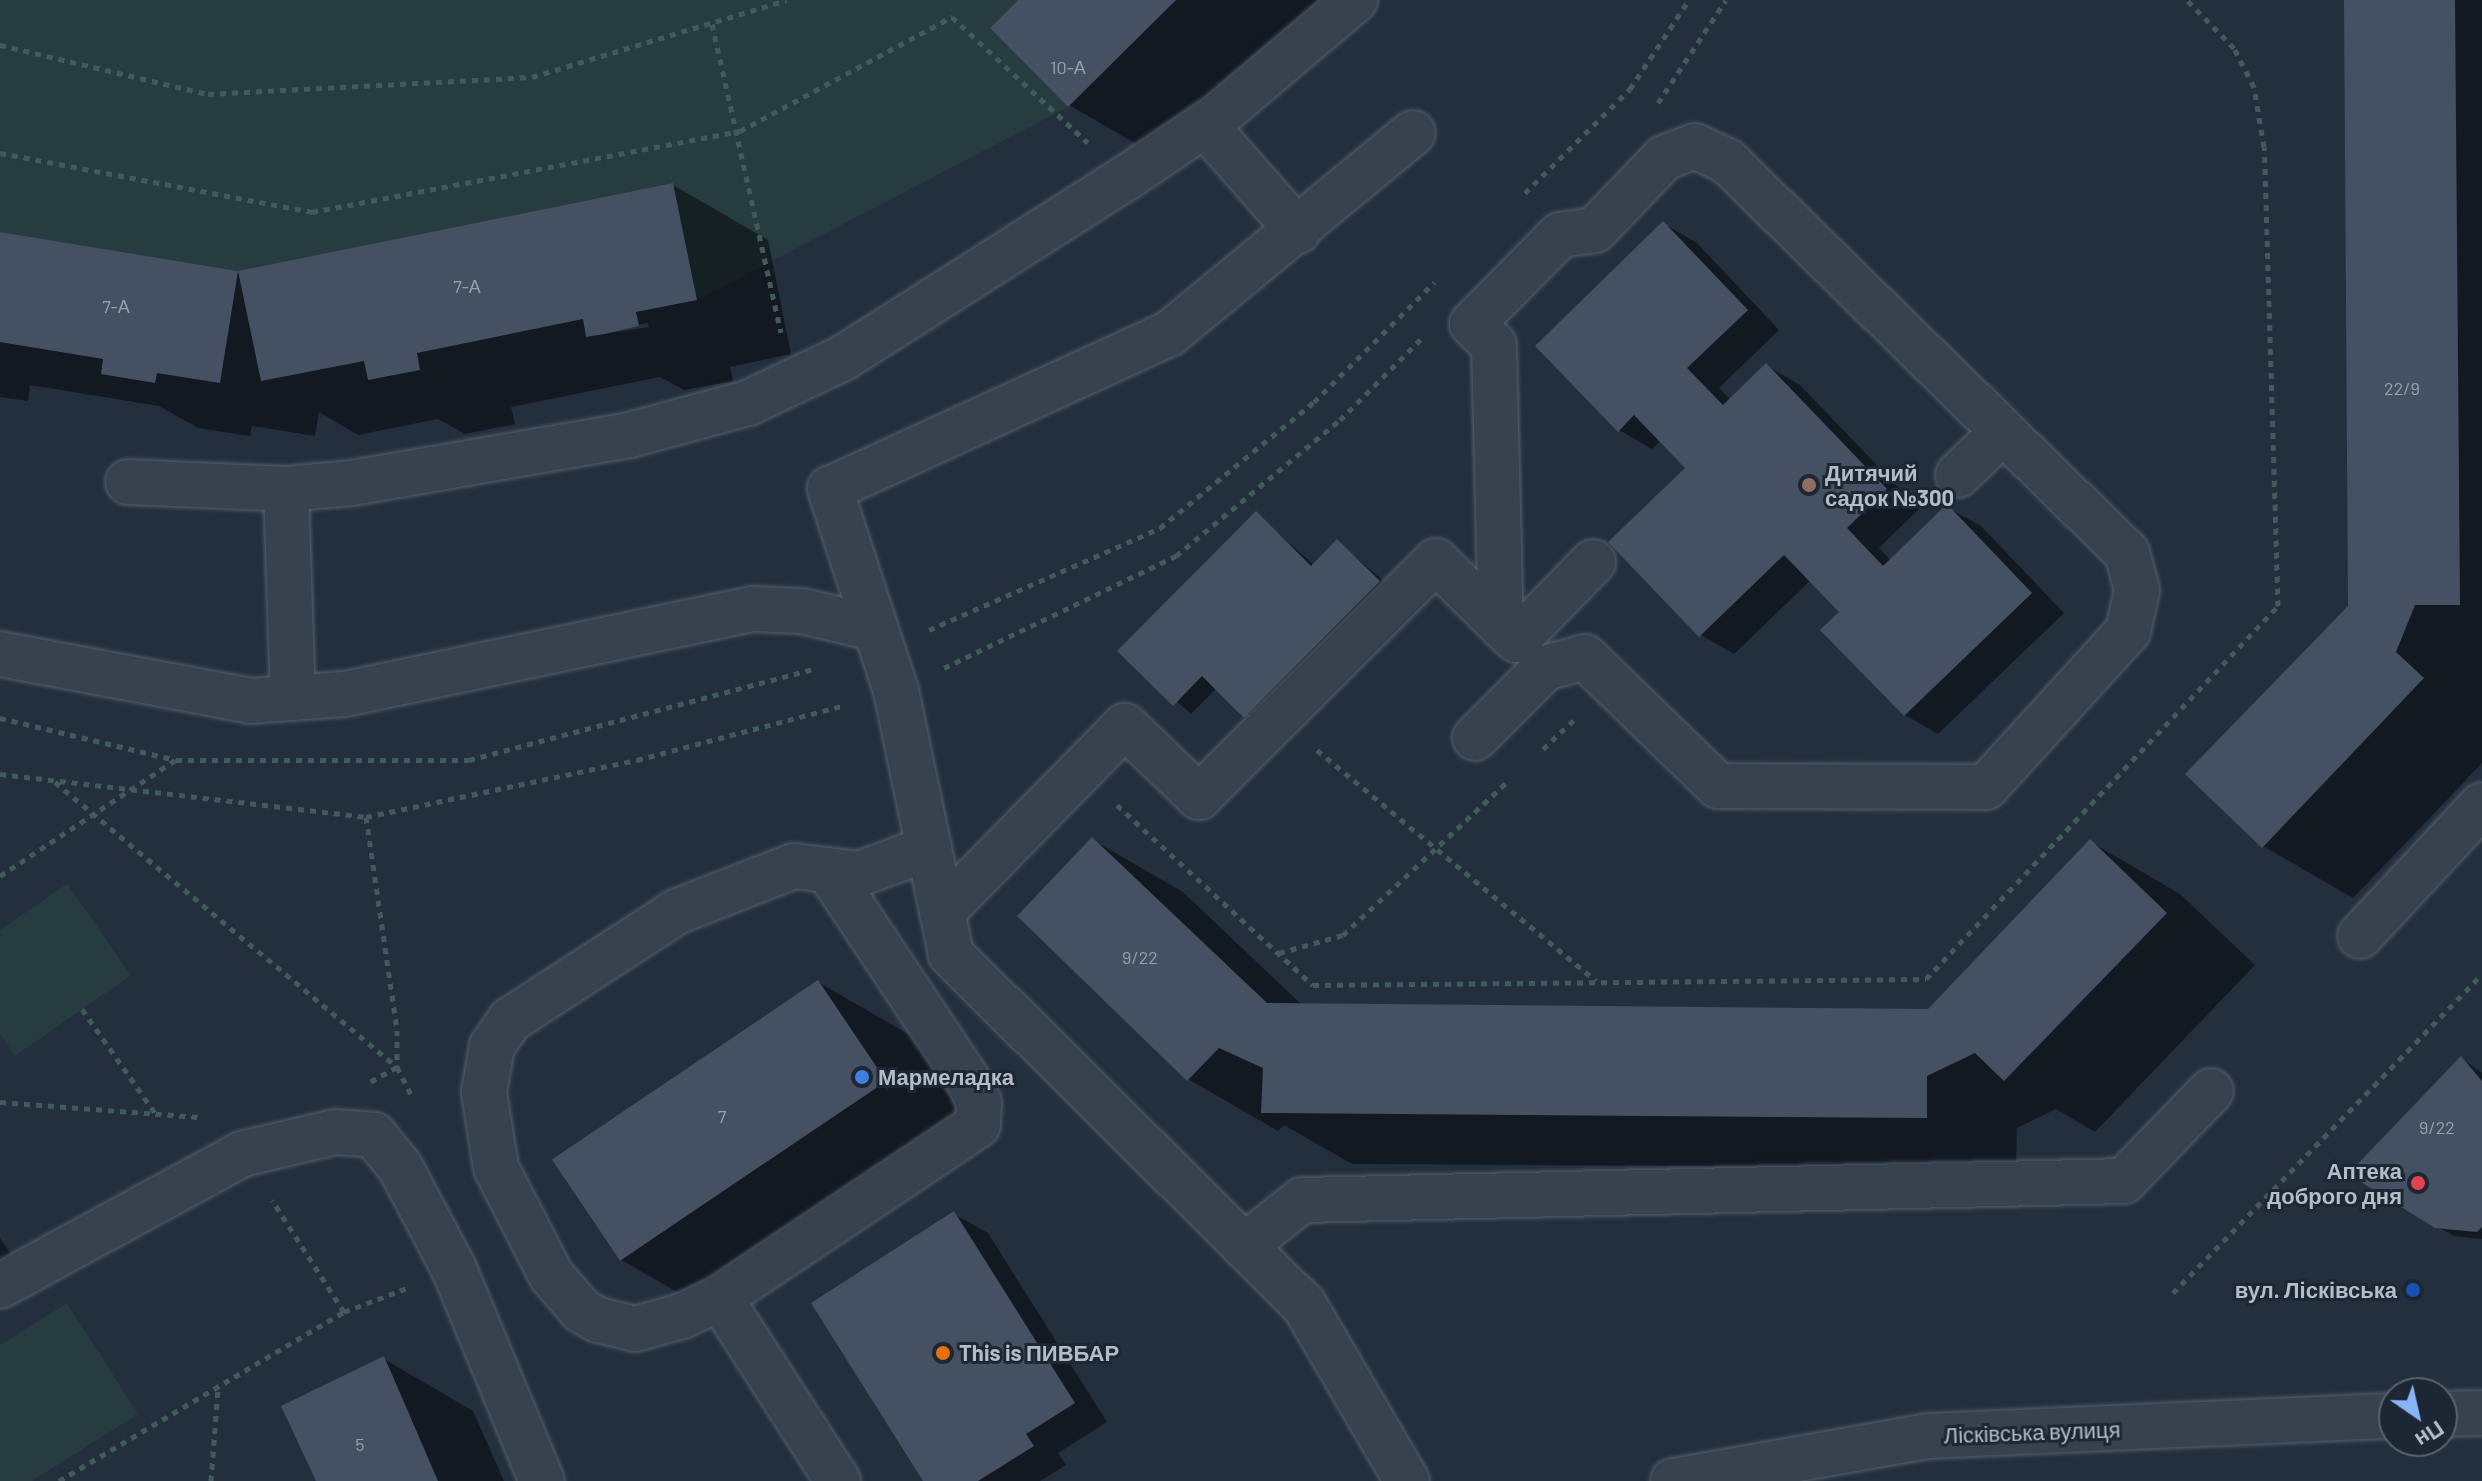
<!DOCTYPE html>
<html>
<head>
<meta charset="utf-8">
<style>
	body { margin:0 }
	#map { position:relative; width:2482px; height:1481px; overflow:hidden; background:#242f3e; font-family:Barlow,sans-serif }
	div>[style] { position:absolute }
	.green>* { inset:0; background:#263c3f }
	.shadow>* { inset:0; background:#0007 }
	.building>* { inset:0; background:#455162; transform-origin:0 0 }
	.path>* { height:5px; margin-top:-2.5px; transform-origin:0; background:repeating-linear-gradient(90deg,#44595c 0 6px,transparent 0 12px) }
	.roads { filter:drop-shadow(0 0 2px #565f6c) drop-shadow(0 0 2px #565f6c) }
	.minor>* { height:44px; margin:-22px; padding:0 22px; transform-origin:22px; border-radius:22px; background:#38414e }
	.dots>* { width:22px; height:22px; translate:-50% -50%; box-sizing:border-box; border:4px solid #1d2633; border-radius:50% }
	span { translate:-50% -50%; white-space:nowrap; text-align:center; line-height:1.15; -webkit-text-stroke:6px #1d2633; paint-order:stroke }
	.number-label { font-size:18px; color:#98a1af }
	.number-label span { -webkit-text-stroke-width:0 }
	.poi-label { font-size:22px; color:#b4bcc9; font-weight:700 }
	.left { translate:0 -50%; text-align:left }
	.right { translate:-100% -50%; text-align:right }
	.street-label { font-size:22px; color:#b4bcc9 }
	.north { position:absolute; left:2378px; top:1377px; width:80px; height:80px; box-sizing:border-box; background:#1d2633; border:2px solid #59626f; border-radius:50%; rotate:146deg; font-size:22px; font-weight:700; line-height:32px; text-align:center; color:#b4bcc9 }
	.north::after { content:''; display:block; margin:auto; width:28px; height:36px; background:#8ab4f8; clip-path:polygon(50% 0,100% 100%,50% 72%,0 100%) }
</style>
</head>
<body>
<div id="map">
	<div class="green">
		<div style="clip-path:polygon(0 0,1018px 0,990px 28px,1068px 107px,697px 300px,673px 183px,238px 271px,0 232px)"></div>
		<div style="clip-path:polygon(67px 884px,131px 975px,15px 1056px,0 1034px,0 930px)"></div>
		<div style="clip-path:polygon(67px 1303px,138px 1414px,32px 1481px,0 1481px,0 1345px)"></div>
	</div>
	<div class="shadow">
		<div style="clip-path:polygon(1021px 0,1326px 0,1164px 160px,1069px 105px)"></div>
		<div style="clip-path:polygon(2346px 0,2482px 0,2482px 763px,2353px 898px,2263px 846px,2350px 607px)"></div>
		<div style="clip-path:polygon(evenodd,673px 185px,768px 240px,791px 354px,730px 367px,733px 381px,684px 390px,660px 377px,511px 407px,515px 424px,465px 434px,438px 419px,358px 435px,319px 412px,315px 436px,252px 426px,250px 436px,198px 428px,159px 406px,30px 385px,28px 401px,0 397px,0 234px,238px 273px,673px 185px,648px 323px,649px 327px,596px 335px,596px 333px,648px 323px)"></div>
		<div style="clip-path:polygon(1664px 224px,1697px 243px,1779px 330px,1719px 388px,1731px 400px,1767px 366px,1800px 385px,1919px 509px,1879px 548px,1891px 561px,1947px 507px,1981px 526px,2064px 613px,1938px 734px,1905px 715px,1842px 612px,1811px 580px,1734px 654px,1701px 635px,1688px 468px,1661px 440px,1652px 449px,1619px 430px)"></div>
		<div style="clip-path:polygon(1256px 514px,1314px 565px,1337px 541px,1395px 591px,1262px 726px,1217px 688px,1191px 714px,1120px 651px)"></div>
		<div style="clip-path:polygon(1093px 840px,1183px 892px,1302px 1005px,1928px 1011px,2091px 842px,2180px 894px,2255px 965px,2095px 1132px,2056px 1109px,2017px 1128px,2016px 1168px,1352px 1164px,1284px 1125px,1278px 1131px,1188px 1079px)"></div>
		<div style="clip-path:polygon(818px 982px,915px 1038px,982px 1138px,715px 1314px,618px 1258px)"></div>
		<div style="clip-path:polygon(2461px 1058px,2482px 1073px,2482px 1239px,2454px 1236px,2436px 1226px)"></div>
		<div style="clip-path:polygon(954px 1214px,988px 1233px,1107px 1422px,1058px 1453px,1066px 1465px,1040px 1481px,926px 1481px)"></div>
		<div style="clip-path:polygon(0 1238px,17px 1264px,0 1275px)"></div>
		<div style="clip-path:polygon(384px 1359px,473px 1411px,504px 1481px,319px 1481px)"></div>
	</div>
	<div class="building">
		<div style="clip-path:polygon(1018px 0,1176px 0,1068px 107px,990px 28px)"></div>
		<div style="clip-path:polygon(2344px 0,2455px 0,2460px 605px,2415px 605px,2396px 652px,2424px 678px,2262px 848px,2185px 774px,2348px 606px)"></div>
		<div style="clip-path:polygon(673px 183px,697px 300px,636px 312px,639px 326px,604px 334px,586px 337px,583px 319px,417px 353px,420px 370px,368px 380px,364px 361px,261px 381px,238px 271px)"></div>
		<div style="clip-path:polygon(1663px 221px,1748px 310px,1687px 368px,1723px 405px,1766px 363px,1887px 489px,1847px 528px,1883px 566px,1947px 504px,2032px 593px,1904px 716px,1820px 630px,1839px 612px,1784px 555px,1699px 637px,1608px 542px,1685px 468px,1634px 415px,1618px 432px,1535px 346px)"></div>
		<div style="clip-path:polygon(0 232px,238px 271px,220px 383px,157px 373px,155px 383px,101px 374px,103px 359px,0 342px)"></div>
		<div style="clip-path:polygon(1256px 511px,1311px 566px,1337px 539px,1380px 581px,1244px 718px,1202px 676px,1173px 706px,1117px 651px)"></div>
		<div style="clip-path:polygon(1092px 837px,1267px 1003px,1928px 1009px,2090px 839px,2167px 913px,2004px 1081px,1975px 1053px,1927px 1076px,1927px 1118px,1261px 1113px,1263px 1068px,1219px 1048px,1187px 1081px,1017px 916px)"></div>
		<div style="left:818px;top:980px;width:122px;height:321px;rotate:56deg"></div>
		<div style="clip-path:polygon(2461px 1056px,2482px 1081px,2482px 1227px,2477px 1232px,2435px 1228px,2348px 1174px)"></div>
		<div style="clip-path:polygon(954px 1211px,1075px 1403px,1026px 1434px,1034px 1446px,978px 1481px,923px 1481px,811px 1303px)"></div>
		<div style="clip-path:polygon(384px 1356px,438px 1481px,316px 1481px,281px 1406px)"></div>
	</div>
	<div class="path">
		<div style="left:712px;top:24px;width:316px;rotate:77.4deg"></div>
		<div style="left:0;top:45px;width:214px;rotate:13.3deg"></div>
		<div style="left:208px;top:94px;width:324px;rotate:-3deg"></div>
		<div style="left:532px;top:77px;width:266px;rotate:-16.8deg"></div>
		<div style="left:1658px;top:103px;width:123px;rotate:-56.6deg"></div>
		<div style="left:0;top:153px;width:318px;rotate:10.7deg"></div>
		<div style="left:312px;top:212px;width:436px;rotate:-10.7deg"></div>
		<div style="left:740px;top:131px;width:241px;rotate:-28.3deg"></div>
		<div style="left:952px;top:17px;width:185px;rotate:42.8deg"></div>
		<div style="left:1525px;top:193px;width:148px;rotate:-44.7deg"></div>
		<div style="left:1630px;top:89px;width:107px;rotate:-56.5deg"></div>
		<div style="left:929px;top:630px;width:253px;rotate:-23.8deg"></div>
		<div style="left:1160px;top:528px;width:199px;rotate:-39.3deg"></div>
		<div style="left:1314px;top:402px;width:170px;rotate:-44.8deg"></div>
		<div style="left:944px;top:668px;width:258px;rotate:-25.8deg"></div>
		<div style="left:1176px;top:556px;width:213px;rotate:-39.7deg"></div>
		<div style="left:1340px;top:420px;width:119px;rotate:-45deg"></div>
		<div style="left:0;top:718px;width:181px;rotate:13.4deg"></div>
		<div style="left:176px;top:760px;width:293px"></div>
		<div style="left:469px;top:760px;width:357px;rotate:-14.8deg"></div>
		<div style="left:1543px;top:749px;width:47px;rotate:-43.3deg"></div>
		<div style="left:1317px;top:750px;width:362px;rotate:39.6deg"></div>
		<div style="left:0;top:774px;width:369px;rotate:6.7deg"></div>
		<div style="left:366px;top:817px;width:277px;rotate:-11.9deg"></div>
		<div style="left:637px;top:760px;width:215px;rotate:-14.8deg"></div>
		<div style="left:55px;top:782px;width:445px;rotate:39.8deg"></div>
		<div style="left:397px;top:1067px;width:33px;rotate:63deg"></div>
		<div style="left:1117px;top:805px;width:266px;rotate:42.6deg"></div>
		<div style="left:1313px;top:985px;width:613px;rotate:-0.56deg"></div>
		<div style="left:1926px;top:979px;width:513px;rotate:-46.66deg"></div>
		<div style="left:2278px;top:606px;width:459px;rotate:-91.7deg"></div>
		<div style="left:2264px;top:147px;width:61px;rotate:-99.5deg"></div>
		<div style="left:2254px;top:87px;width:44px;rotate:-117.1deg"></div>
		<div style="left:2234px;top:48px;width:67px;rotate:-134.4deg"></div>
		<div style="left:366px;top:817px;width:215px;rotate:81.7deg"></div>
		<div style="left:397px;top:1030px;width:37px;rotate:90deg"></div>
		<div style="left:397px;top:1067px;width:31px;rotate:151deg"></div>
		<div style="left:0;top:876px;width:210px;rotate:-33.5deg"></div>
		<div style="left:1279px;top:953px;width:66px;rotate:-15.7deg"></div>
		<div style="left:1343px;top:935px;width:227px;rotate:-43deg"></div>
		<div style="left:82px;top:1009px;width:127px;rotate:54.9deg"></div>
		<div style="left:0;top:1102px;width:199px;rotate:4.3deg"></div>
		<div style="left:2173px;top:1293px;width:444px;rotate:-45.9deg"></div>
		<div style="left:344px;top:1312px;width:67px;rotate:-20.9deg"></div>
		<div style="left:59px;top:1481px;width:331px;rotate:-30.7deg"></div>
		<div style="left:344px;top:1312px;width:133px;rotate:-122.7deg"></div>
		<div style="left:211px;top:1481px;width:94px;rotate:-85.7deg"></div>
	</div>
	<div class="roads">
		<div class="minor">
			<div style="left:1205px;top:125px;width:141px;rotate:48.7deg"></div>
			<div style="left:1958px;top:475px;width:62px;rotate:-43.7deg"></div>
			<div style="left:128px;top:482px;width:158px;rotate:2.5deg"></div>
			<div style="left:286px;top:489px;width:66px;rotate:-5.2deg"></div>
			<div style="left:352px;top:483px;width:282px;rotate:-9.8deg"></div>
			<div style="left:630px;top:435px;width:122px;rotate:-15.2deg"></div>
			<div style="left:748px;top:403px;width:105px;rotate:-25.3deg"></div>
			<div style="left:843px;top:358px;width:335px;rotate:-32.5deg"></div>
			<div style="left:1126px;top:178px;width:111px;rotate:-34deg"></div>
			<div style="left:1218px;top:116px;width:180px;rotate:-40.3deg"></div>
			<div style="left:286px;top:489px;width:209px;rotate:88.1deg"></div>
			<div style="left:1517px;top:640px;width:109px;rotate:-45.7deg"></div>
			<div style="left:0;top:654px;width:254px;rotate:10.6deg"></div>
			<div style="left:250px;top:701px;width:95px;rotate:-4.2deg"></div>
			<div style="left:345px;top:694px;width:417px;rotate:-11.8deg"></div>
			<div style="left:753px;top:609px;width:49px;rotate:2.3deg"></div>
			<div style="left:802px;top:611px;width:74px;rotate:13.3deg"></div>
			<div style="left:1475px;top:738px;width:99px;rotate:-45deg"></div>
			<div style="left:1545px;top:668px;width:41px;rotate:-15.4deg"></div>
			<div style="left:1585px;top:657px;width:185px;rotate:44.1deg"></div>
			<div style="left:1718px;top:786px;width:268px;rotate:0.2deg"></div>
			<div style="left:1986px;top:787px;width:211px;rotate:-47.7deg"></div>
			<div style="left:2128px;top:631px;width:42px;rotate:-77.6deg"></div>
			<div style="left:2137px;top:590px;width:38px;rotate:-105deg"></div>
			<div style="left:2127px;top:553px;width:560px;rotate:-135.58deg"></div>
			<div style="left:1727px;top:161px;width:35px;rotate:-155deg"></div>
			<div style="left:1695px;top:146px;width:33px;rotate:159deg"></div>
			<div style="left:1664px;top:158px;width:100px;rotate:133.8deg"></div>
			<div style="left:1595px;top:230px;width:35px;rotate:172deg"></div>
			<div style="left:1560px;top:235px;width:125px;rotate:134.7deg"></div>
			<div style="left:1472px;top:324px;width:30px;rotate:44deg"></div>
			<div style="left:1494px;top:345px;width:280px;rotate:88.6deg"></div>
			<div style="left:830px;top:873px;width:255px;rotate:56.4deg"></div>
			<div style="left:971px;top:1085px;width:20px;rotate:66deg"></div>
			<div style="left:979px;top:1103px;width:22px;rotate:93deg"></div>
			<div style="left:978px;top:1125px;width:311px;rotate:146.2deg"></div>
			<div style="left:720px;top:1298px;width:42px;rotate:154.7deg"></div>
			<div style="left:682px;top:1316px;width:49px;rotate:164.5deg"></div>
			<div style="left:635px;top:1329px;width:38px;rotate:-166deg"></div>
			<div style="left:598px;top:1320px;width:20px;rotate:-150deg"></div>
			<div style="left:581px;top:1310px;width:46px;rotate:-130.6deg"></div>
			<div style="left:551px;top:1275px;width:120px;rotate:-117.2deg"></div>
			<div style="left:496px;top:1168px;width:77px;rotate:-99deg"></div>
			<div style="left:484px;top:1092px;width:47px;rotate:-80.1deg"></div>
			<div style="left:492px;top:1046px;width:32px;rotate:-55deg"></div>
			<div style="left:510px;top:1020px;width:198px;rotate:-33deg"></div>
			<div style="left:676px;top:912px;width:127px;rotate:-21.3deg"></div>
			<div style="left:794px;top:866px;width:65px;rotate:7deg"></div>
			<div style="left:859px;top:874px;width:75px;rotate:-20.4deg"></div>
			<div style="left:942px;top:912px;width:261px;rotate:-45.5deg"></div>
			<div style="left:1125px;top:726px;width:103px;rotate:43.8deg"></div>
			<div style="left:1199px;top:797px;width:334px;rotate:-44.9deg"></div>
			<div style="left:1436px;top:561px;width:107px;rotate:44.6deg"></div>
			<div style="left:2360px;top:936px;width:179px;rotate:-47deg"></div>
			<div style="left:1244px;top:1246px;width:74px;rotate:-38.4deg"></div>
			<div style="left:1302px;top:1200px;width:822px;rotate:-1.32deg"></div>
			<div style="left:2124px;top:1181px;width:125px;rotate:-46deg"></div>
			<div style="left:0;top:1286px;width:276px;rotate:-28.6deg"></div>
			<div style="left:242px;top:1154px;width:96px;rotate:-13.3deg"></div>
			<div style="left:335px;top:1132px;width:39px;rotate:4deg"></div>
			<div style="left:374px;top:1135px;width:41px;rotate:50.9deg"></div>
			<div style="left:400px;top:1167px;width:115px;rotate:62.1deg"></div>
			<div style="left:454px;top:1269px;width:230px;rotate:67.5deg"></div>
			<div style="left:720px;top:1298px;width:218px;rotate:57.2deg"></div>
			<div style="left:2442px;top:1414px;width:40px;rotate:-1.4deg"></div>
			<div style="left:1407px;top:1481px;width:204px;rotate:-120.3deg"></div>
			<div style="left:1304px;top:1305px;width:498px;rotate:-135.2deg"></div>
			<div style="left:951px;top:954px;width:269px;rotate:-101.8deg"></div>
			<div style="left:896px;top:691px;width:213px;rotate:-108.1deg"></div>
			<div style="left:830px;top:489px;width:373px;rotate:-24.6deg"></div>
			<div style="left:1169px;top:334px;width:316px;rotate:-39.5deg"></div>
			<div style="left:1673px;top:1481px;width:258px;rotate:-10deg"></div>
			<div style="left:1927px;top:1436px;width:467px;rotate:-2.5deg"></div>
		</div>
	</div>
	<div class="dots">
		<div style="left:1809px;top:485px;background:#8d6e63"></div>
		<div style="left:862px;top:1077px;background:#3f7fe0"></div>
		<div style="left:2418px;top:1183px;background:#e0444e"></div>
		<div style="left:2413px;top:1290px;background:#1a4fb4"></div>
		<div style="left:943px;top:1353px;background:#e8710a"></div>
	</div>
	<div class="number-label">
		<span style="left:1068px;top:67px">10-А</span>
		<span style="left:467px;top:286px">7-А</span>
		<span style="left:116px;top:306px">7-А</span>
		<span style="left:2402px;top:388px">22/9</span>
		<span style="left:1140px;top:957px">9/22</span>
		<span style="left:722px;top:1116px">7</span>
		<span style="left:2437px;top:1127px">9/22</span>
		<span style="left:360px;top:1444px">5</span>
	</div>
	<div class="poi-label">
		<span class="left" style="left:1825px;top:485px">Дитячий<br>садок №300</span>
		<span class="left" style="left:878px;top:1077px">Мармеладка</span>
		<span class="right" style="left:2402px;top:1183px">Аптека<br>доброго дня</span>
		<span class="right" style="left:2397px;top:1290px">вул. Лісківська</span>
		<span class="left" style="left:959px;top:1353px">This is ПИВБАР</span>
	</div>
	<div class="street-label">
		<span style="left:2032px;top:1432px;rotate:-2deg">Лісківська вулиця</span>
	</div>
	<div class="north">Пн</div>
</div>
</body>
</html>
